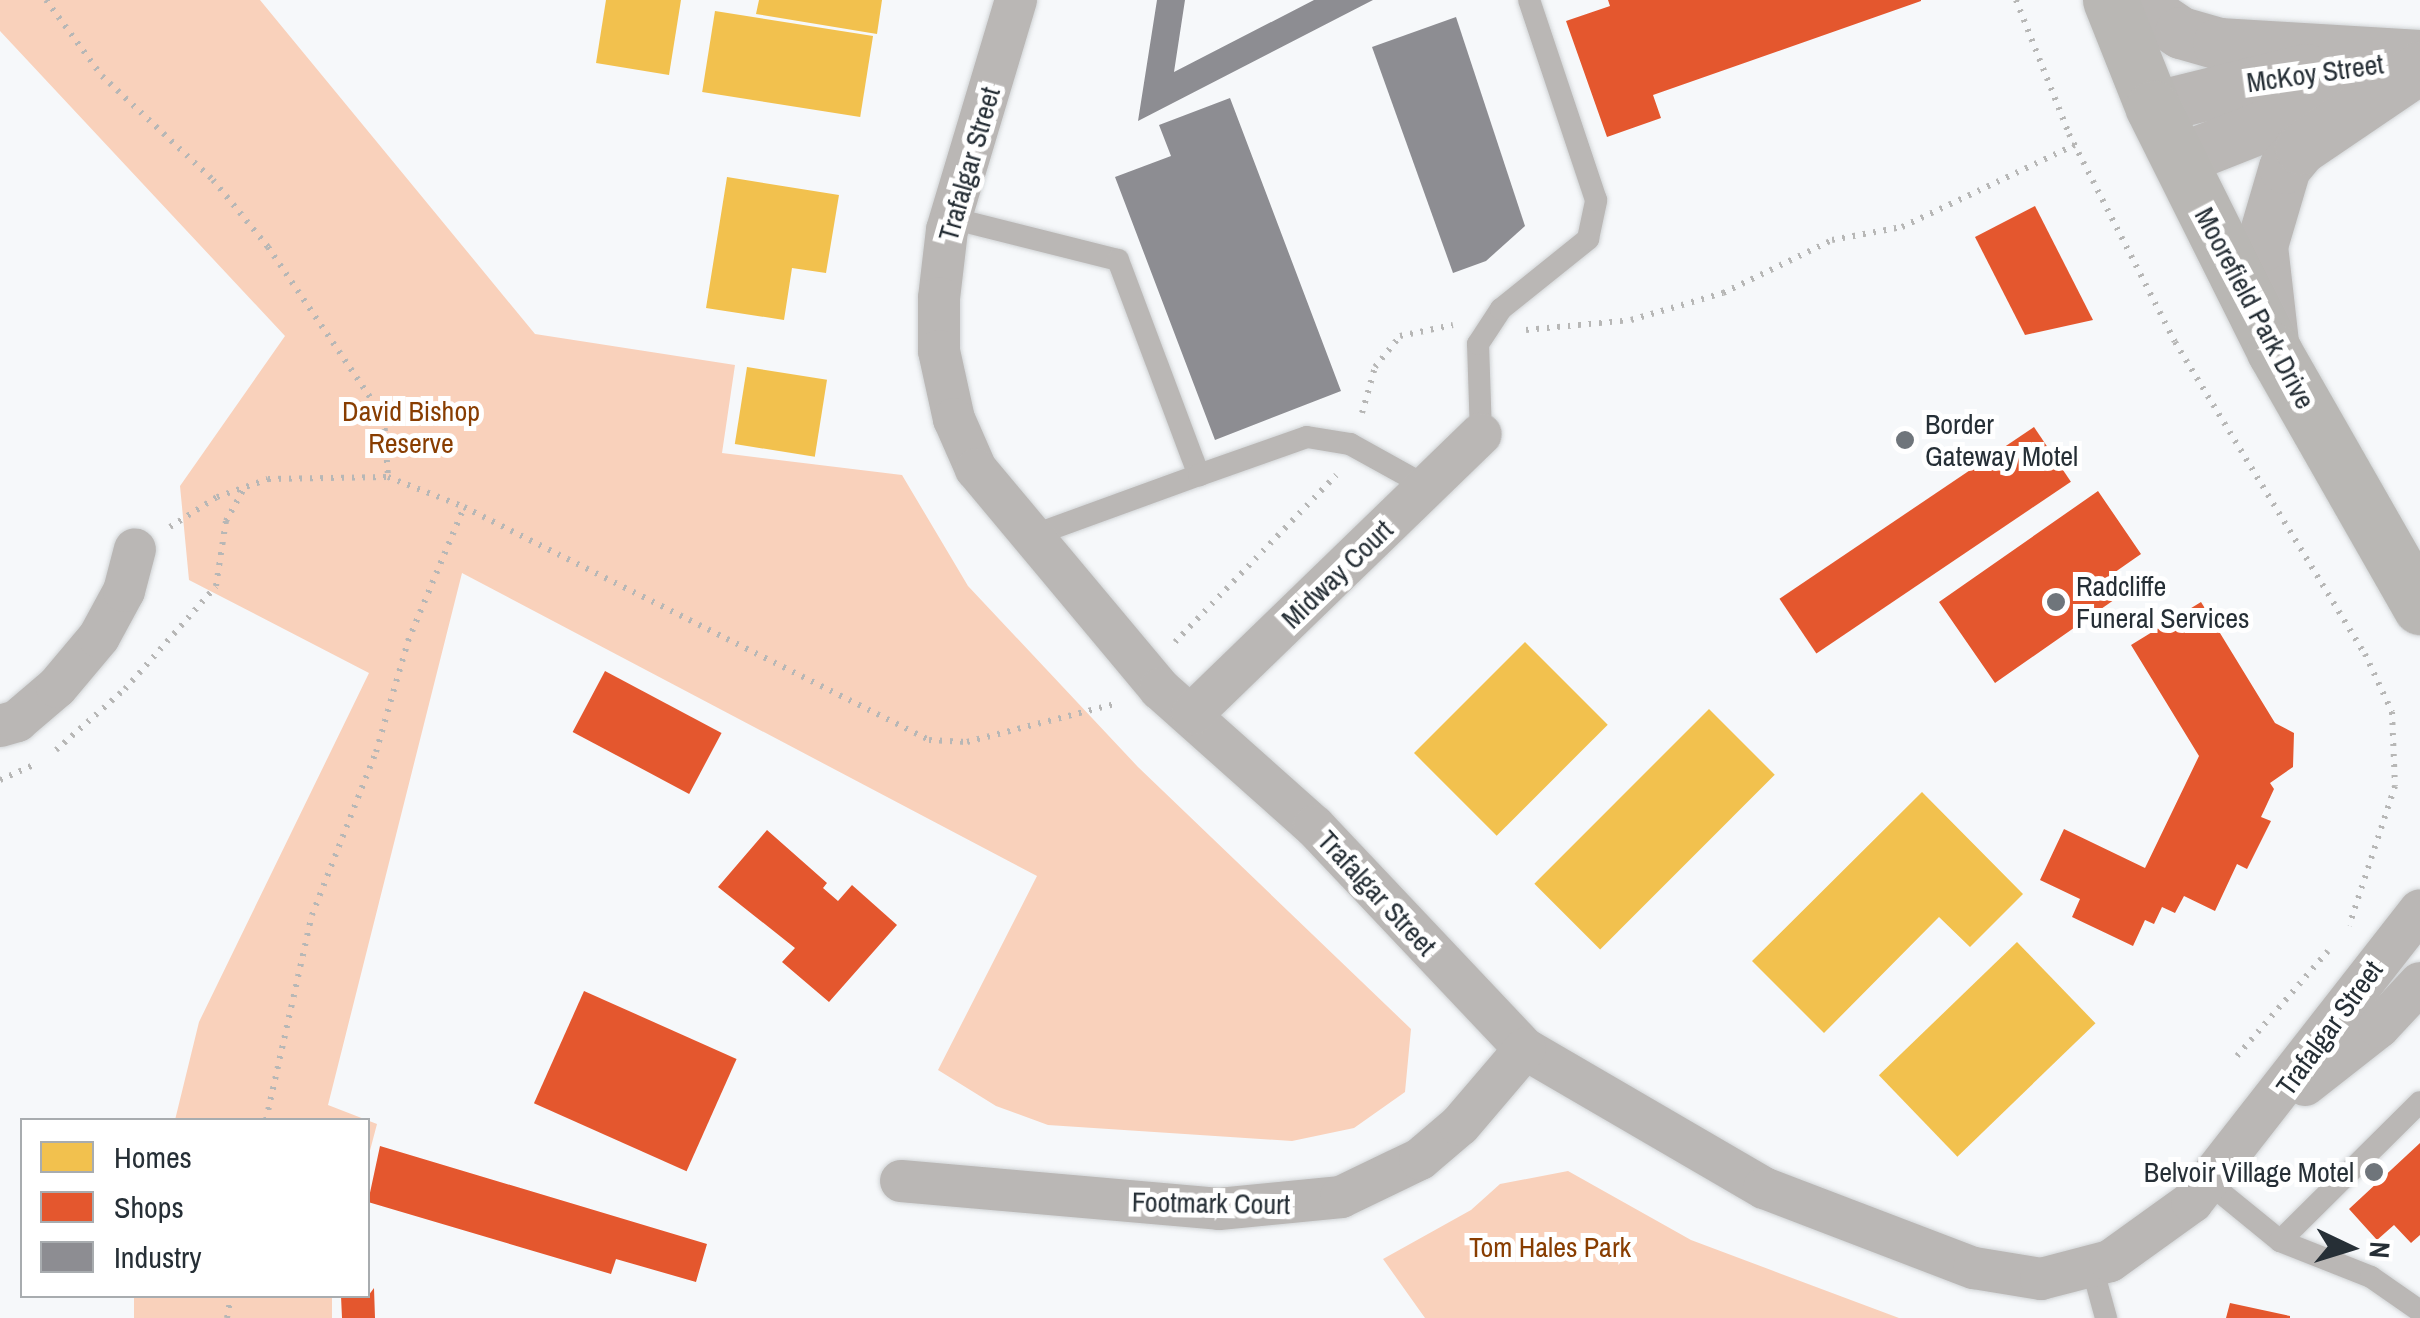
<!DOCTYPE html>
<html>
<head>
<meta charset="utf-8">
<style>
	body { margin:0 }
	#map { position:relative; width:2420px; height:1318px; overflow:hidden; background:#f6f8fa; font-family:"Archivo Narrow",sans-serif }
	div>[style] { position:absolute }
	.green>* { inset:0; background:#f9d1bb; transform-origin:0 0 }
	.homes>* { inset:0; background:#f2c14e; transform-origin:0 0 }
	.shops>* { inset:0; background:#e4572e; transform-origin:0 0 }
	.industry>* { inset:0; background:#8d8d92 }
	.path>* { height:6px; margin-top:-3px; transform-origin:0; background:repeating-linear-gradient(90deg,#b7b7b6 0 2.5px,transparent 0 10.5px) }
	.roads { filter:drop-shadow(0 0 2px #d1d4d6) drop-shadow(0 0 2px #d1d4d6) }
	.service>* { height:22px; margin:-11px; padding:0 11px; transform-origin:11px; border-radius:11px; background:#bab7b5 }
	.minor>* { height:42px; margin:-21px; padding:0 21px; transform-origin:21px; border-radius:21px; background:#bab7b5 }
	.tertiary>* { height:52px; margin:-26px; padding:0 26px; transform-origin:26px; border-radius:26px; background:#bab7b5 }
	.secondary>* { height:55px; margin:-27.5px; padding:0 27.5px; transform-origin:27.5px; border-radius:27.5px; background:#b9b7b4 }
	.dots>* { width:28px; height:28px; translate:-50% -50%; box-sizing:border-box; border:5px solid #fff; border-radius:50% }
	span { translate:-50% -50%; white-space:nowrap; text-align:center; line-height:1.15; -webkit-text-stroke:10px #fff; paint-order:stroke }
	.street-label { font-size:28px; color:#262f36 }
	.park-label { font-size:28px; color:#883d01 }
	.poi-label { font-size:28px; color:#262f36 }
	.left { translate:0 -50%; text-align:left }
	.right { translate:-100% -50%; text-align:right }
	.legend { position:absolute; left:20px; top:1118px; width:350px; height:180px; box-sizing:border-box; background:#fff; border:2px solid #a8acaf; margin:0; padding:12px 18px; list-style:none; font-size:30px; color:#262f36 }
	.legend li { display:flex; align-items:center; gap:20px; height:50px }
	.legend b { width:50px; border:2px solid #a8acaf }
	.north { position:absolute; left:2300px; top:1198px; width:100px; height:100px; -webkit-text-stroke:8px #fff; paint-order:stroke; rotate:94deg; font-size:28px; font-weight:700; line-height:40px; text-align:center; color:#262f36 }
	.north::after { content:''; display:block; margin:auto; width:35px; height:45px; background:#262f36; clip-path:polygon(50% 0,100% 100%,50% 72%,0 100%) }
</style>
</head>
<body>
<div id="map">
	<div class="green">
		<div style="clip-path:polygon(0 0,260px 0,535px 334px,735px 365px,722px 453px,902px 475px,968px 586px,1138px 767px,1411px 1029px,1405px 1092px,1354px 1128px,1292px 1141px,1048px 1125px,996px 1106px,938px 1070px,1037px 876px,462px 573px,328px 1105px,377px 1124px,368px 1158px,368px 1120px,175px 1120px,199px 1022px,369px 673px,189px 580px,180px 486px,285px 336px,0 31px)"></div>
		<div style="clip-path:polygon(1568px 1171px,1691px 1240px,1899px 1318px,1425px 1318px,1383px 1259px,1471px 1210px,1500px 1184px)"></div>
		<div style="left:134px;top:1296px;width:198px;height:23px"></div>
	</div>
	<div class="homes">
		<div style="clip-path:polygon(606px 0,681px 0,669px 75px,596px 63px)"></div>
		<div style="clip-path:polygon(759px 0,882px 0,877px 34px,756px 14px)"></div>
		<div style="left:715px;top:11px;width:160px;height:82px;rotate:9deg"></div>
		<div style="clip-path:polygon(727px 177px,839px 195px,826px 273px,792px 268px,784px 320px,706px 308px)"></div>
		<div style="left:747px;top:367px;width:81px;height:78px;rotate:9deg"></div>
		<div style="left:1525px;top:642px;width:117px;height:157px;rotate:45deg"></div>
		<div style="left:1709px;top:709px;width:93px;height:247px;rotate:45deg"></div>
		<div style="clip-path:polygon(1922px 792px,2023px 894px,1970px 947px,1939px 917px,1824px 1033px,1752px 961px)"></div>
		<div style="left:2017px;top:942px;width:113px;height:192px;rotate:46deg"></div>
	</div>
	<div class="shops">
		<div style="clip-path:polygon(1608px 0,1921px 0,1921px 1px,1653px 95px,1661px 118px,1607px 137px,1566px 21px,1610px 6px)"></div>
		<div style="clip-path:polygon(2035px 206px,2093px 320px,2025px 335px,1975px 237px)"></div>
		<div style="left:2034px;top:427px;width:66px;height:307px;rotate:56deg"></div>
		<div style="clip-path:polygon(2098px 491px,2141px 554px,2108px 577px,2121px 595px,1995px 683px,1939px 602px)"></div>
		<div style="clip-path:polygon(2201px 602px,2275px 723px,2294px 733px,2293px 767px,2270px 783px,2274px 789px,2261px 817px,2271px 821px,2247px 869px,2237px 864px,2215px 911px,2184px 896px,2175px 913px,2162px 907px,2154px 924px,2145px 920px,2133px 946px,2072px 917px,2080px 899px,2040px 880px,2064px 829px,2145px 868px,2199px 756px,2131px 645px)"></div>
		<div style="left:605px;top:671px;width:132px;height:69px;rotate:28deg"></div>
		<div style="clip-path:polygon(767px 830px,827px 883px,823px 888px,838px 901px,852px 885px,897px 925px,829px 1002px,782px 962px,795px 948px,718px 887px)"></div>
		<div style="left:584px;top:991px;width:167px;height:123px;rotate:24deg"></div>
		<div style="clip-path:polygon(2420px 1143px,2420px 1235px,2411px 1243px,2394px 1225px,2377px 1240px,2349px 1209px)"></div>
		<div style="clip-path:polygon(380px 1146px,707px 1244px,696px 1282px,616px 1259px,611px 1274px,368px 1202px)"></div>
		<div style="clip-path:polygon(374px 1288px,375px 1318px,342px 1318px,341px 1296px,368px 1296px)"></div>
		<div style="clip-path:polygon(2230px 1303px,2290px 1316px,2290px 1318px,2226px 1318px)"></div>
	</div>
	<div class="industry">
		<div style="clip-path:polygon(1157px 0,1185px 0,1174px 72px,1314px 0,1373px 0,1138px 121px)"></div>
		<div style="clip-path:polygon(1456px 17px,1525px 226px,1486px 261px,1453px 273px,1372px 47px)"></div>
		<div style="clip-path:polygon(1230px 98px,1341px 391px,1215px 440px,1115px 177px,1171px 156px,1159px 125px)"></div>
	</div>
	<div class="path">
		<div style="left:46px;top:0;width:94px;rotate:53.6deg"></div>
		<div style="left:102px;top:76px;width:152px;rotate:43.1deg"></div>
		<div style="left:213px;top:180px;width:87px;rotate:50.6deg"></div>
		<div style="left:268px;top:247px;width:207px;rotate:55.8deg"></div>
		<div style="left:384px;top:418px;width:59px;rotate:86.1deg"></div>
		<div style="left:2016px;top:0;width:144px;rotate:68.4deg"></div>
		<div style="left:2069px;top:134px;width:233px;rotate:63deg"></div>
		<div style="left:2175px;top:342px;width:365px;rotate:58.7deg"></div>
		<div style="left:2365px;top:654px;width:64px;rotate:65deg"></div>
		<div style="left:2392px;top:712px;width:74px;rotate:87.7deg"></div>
		<div style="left:2395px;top:786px;width:147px;rotate:108.2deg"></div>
		<div style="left:1526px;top:330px;width:105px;rotate:-5.4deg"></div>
		<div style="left:1631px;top:320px;width:96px;rotate:-16.4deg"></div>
		<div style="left:1723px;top:293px;width:121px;rotate:-25.9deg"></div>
		<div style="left:1832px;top:240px;width:71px;rotate:-10.5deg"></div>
		<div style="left:1902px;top:227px;width:191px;rotate:-25.4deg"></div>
		<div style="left:1362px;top:413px;width:48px;rotate:-74.2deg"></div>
		<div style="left:1375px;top:367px;width:40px;rotate:-51deg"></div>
		<div style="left:1400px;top:336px;width:54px;rotate:-11.7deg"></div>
		<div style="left:170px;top:527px;width:56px;rotate:-32.6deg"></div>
		<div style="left:217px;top:497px;width:54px;rotate:-19.4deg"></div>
		<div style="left:268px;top:479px;width:120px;rotate:-1deg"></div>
		<div style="left:388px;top:477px;width:82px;rotate:21.5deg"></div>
		<div style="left:464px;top:507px;width:520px;rotate:26.61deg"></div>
		<div style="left:929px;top:740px;width:38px;rotate:3deg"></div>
		<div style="left:967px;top:742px;width:157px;rotate:-14.4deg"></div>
		<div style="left:1175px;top:642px;width:232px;rotate:-46deg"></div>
		<div style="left:56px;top:750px;width:92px;rotate:-41.5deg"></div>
		<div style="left:125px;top:689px;width:137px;rotate:-48.5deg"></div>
		<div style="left:216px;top:586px;width:66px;rotate:-81.3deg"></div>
		<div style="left:226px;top:521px;width:38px;rotate:-61deg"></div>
		<div style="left:0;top:780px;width:36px;rotate:-24deg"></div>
		<div style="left:2237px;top:1056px;width:139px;rotate:-49.1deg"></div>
		<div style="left:266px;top:1120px;width:210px;rotate:-77.4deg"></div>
		<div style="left:312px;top:915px;width:175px;rotate:-68.6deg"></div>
		<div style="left:376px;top:752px;width:116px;rotate:-73.9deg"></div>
		<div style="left:408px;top:641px;width:145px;rotate:-67.3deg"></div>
		<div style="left:227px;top:1318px;width:22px;rotate:-80deg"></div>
	</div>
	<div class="roads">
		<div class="service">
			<div style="left:951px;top:218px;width:172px;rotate:14.1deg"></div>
			<div style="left:1118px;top:260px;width:230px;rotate:69.4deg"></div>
			<div style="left:1199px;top:475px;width:179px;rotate:160deg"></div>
			<div style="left:1481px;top:434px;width:90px;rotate:-91.9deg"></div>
			<div style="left:1478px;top:344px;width:42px;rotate:-56.7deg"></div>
			<div style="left:1501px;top:309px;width:112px;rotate:-38.8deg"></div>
			<div style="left:1588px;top:239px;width:40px;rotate:-78deg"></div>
			<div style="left:1596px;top:200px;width:211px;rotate:-108.5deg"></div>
			<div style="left:1199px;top:475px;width:114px;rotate:-19.4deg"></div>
			<div style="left:1307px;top:437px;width:44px;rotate:9.2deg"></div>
			<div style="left:1350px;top:444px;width:89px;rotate:28.9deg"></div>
			<div style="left:2209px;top:1183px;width:92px;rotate:39.2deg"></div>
			<div style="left:2280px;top:1241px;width:98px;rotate:21.6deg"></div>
			<div style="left:2371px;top:1277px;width:60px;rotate:34.8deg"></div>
			<div style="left:2280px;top:1241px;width:197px;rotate:-44.8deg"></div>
			<div style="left:2092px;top:1267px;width:53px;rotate:74.6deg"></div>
		</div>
		<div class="minor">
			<div style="left:1016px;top:0;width:240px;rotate:106.7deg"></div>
			<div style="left:947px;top:230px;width:68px;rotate:96.7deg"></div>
			<div style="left:939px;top:298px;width:53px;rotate:90deg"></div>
			<div style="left:939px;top:351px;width:70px;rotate:77.6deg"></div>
			<div style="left:954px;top:419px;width:55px;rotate:66.3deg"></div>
			<div style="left:976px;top:469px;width:287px;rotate:50.1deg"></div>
			<div style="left:1160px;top:689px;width:206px;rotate:41.7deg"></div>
			<div style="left:1314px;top:826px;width:307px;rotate:46.6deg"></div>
			<div style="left:1525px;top:1049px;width:276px;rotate:30.2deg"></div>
			<div style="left:1764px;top:1188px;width:225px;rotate:20.9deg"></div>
			<div style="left:1974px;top:1268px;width:68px;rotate:9.3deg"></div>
			<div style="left:2041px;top:1279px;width:71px;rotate:-14.6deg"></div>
			<div style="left:2110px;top:1261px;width:101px;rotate:-35.7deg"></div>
			<div style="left:2192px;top:1202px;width:370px;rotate:-52deg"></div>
			<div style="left:1192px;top:714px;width:402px;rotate:-44.1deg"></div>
			<div style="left:0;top:726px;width:18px;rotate:-16deg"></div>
			<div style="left:17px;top:721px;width:52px;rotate:-40.4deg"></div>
			<div style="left:57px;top:687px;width:65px;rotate:-50deg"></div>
			<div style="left:99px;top:637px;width:52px;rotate:-61.5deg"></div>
			<div style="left:124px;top:591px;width:43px;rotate:-75.3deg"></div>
			<div style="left:2305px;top:1085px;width:94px;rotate:-38.1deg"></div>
			<div style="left:2379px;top:1027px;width:60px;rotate:-47deg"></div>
			<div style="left:901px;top:1181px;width:319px;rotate:5deg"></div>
			<div style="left:1219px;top:1209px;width:123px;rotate:-5.6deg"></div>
			<div style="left:1341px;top:1197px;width:88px;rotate:-25.7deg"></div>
			<div style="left:1420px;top:1159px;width:52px;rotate:-40.4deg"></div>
			<div style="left:1460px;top:1125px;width:100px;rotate:-49.5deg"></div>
		</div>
		<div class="tertiary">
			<div style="left:2132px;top:0;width:59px;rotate:34deg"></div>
			<div style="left:2181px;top:33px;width:40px;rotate:16deg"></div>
			<div style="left:2219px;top:44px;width:201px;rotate:3.4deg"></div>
			<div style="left:2153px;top:108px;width:158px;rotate:-13.9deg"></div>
			<div style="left:2179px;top:160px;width:183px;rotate:-21.5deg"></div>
			<div style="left:2273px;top:343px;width:98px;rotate:-96.5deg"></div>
			<div style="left:2262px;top:246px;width:81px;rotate:-73.6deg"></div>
			<div style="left:2285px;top:168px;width:25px;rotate:-50deg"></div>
			<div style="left:2301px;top:149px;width:144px;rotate:-34.2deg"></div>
		</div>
		<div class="secondary">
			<div style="left:2110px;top:0;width:116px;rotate:68.3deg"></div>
			<div style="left:2153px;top:108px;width:271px;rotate:63.5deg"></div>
			<div style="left:2274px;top:351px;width:295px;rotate:60.3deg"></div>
		</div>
	</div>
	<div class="dots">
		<div style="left:1905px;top:440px;background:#6f757b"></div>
		<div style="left:2056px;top:602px;background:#6f757b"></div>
		<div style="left:2374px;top:1172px;background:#6f757b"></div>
	</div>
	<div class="street-label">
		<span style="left:2315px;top:73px;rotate:-8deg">McKoy Street</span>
		<span style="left:969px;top:164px;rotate:-74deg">Trafalgar Street</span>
		<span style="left:2255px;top:308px;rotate:62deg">Moorefield Park Drive</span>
		<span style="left:1337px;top:574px;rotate:-44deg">Midway Court</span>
		<span style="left:1377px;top:893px;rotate:47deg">Trafalgar Street</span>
		<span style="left:2329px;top:1028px;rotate:-54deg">Trafalgar Street</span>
		<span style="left:1211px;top:1203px;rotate:1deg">Footmark Court</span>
	</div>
	<div class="park-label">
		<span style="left:411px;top:427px">David Bishop<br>Reserve</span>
		<span style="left:1550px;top:1247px">Tom Hales Park</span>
	</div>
	<div class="poi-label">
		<span class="left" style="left:1925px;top:440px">Border<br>Gateway Motel</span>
		<span class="left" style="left:2076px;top:602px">Radcliffe<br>Funeral Services</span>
		<span class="right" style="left:2354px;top:1172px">Belvoir Village Motel</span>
	</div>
	<ul class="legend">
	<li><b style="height:28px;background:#f2c14e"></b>Homes</li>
	<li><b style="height:28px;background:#e4572e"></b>Shops</li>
	<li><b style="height:28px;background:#8d8d92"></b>Industry</li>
	</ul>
	<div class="north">N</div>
</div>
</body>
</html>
